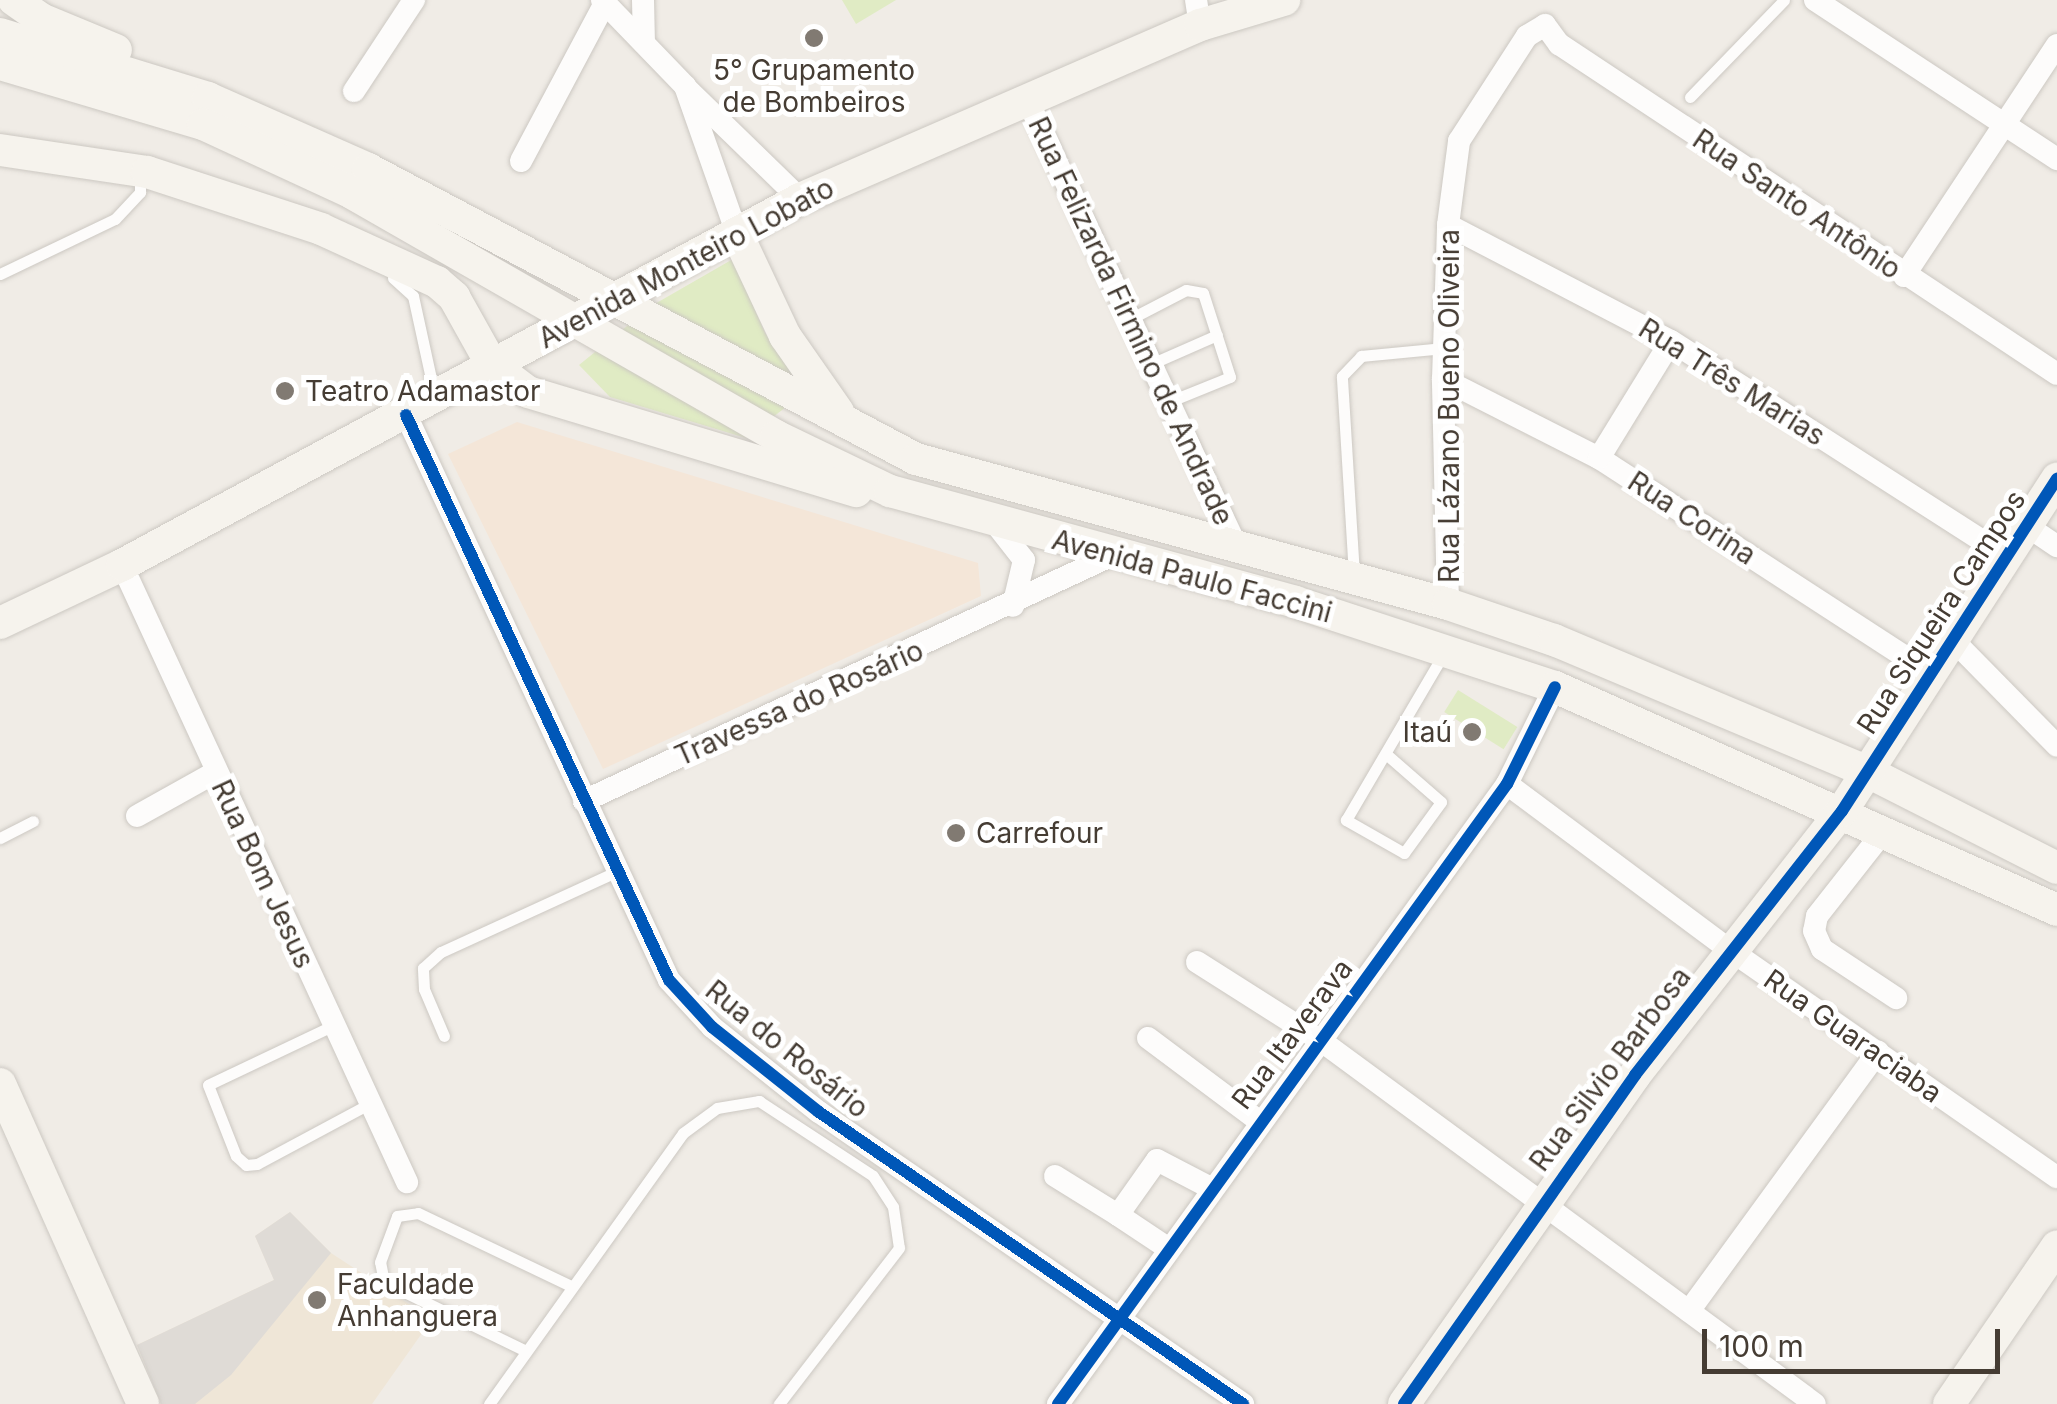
<!DOCTYPE html>
<html>
<head>
<meta charset="utf-8">
<style>
	body { margin:0 }
	#map { position:relative; width:2057px; height:1404px; overflow:hidden; background:#f0ece6; font-family:Inter,sans-serif }
	div>[style] { position:absolute }
	.commercial>* { inset:0; background:#f4e6d8 }
	.education>* { inset:0; background:#efe6d7 }
	.green>* { inset:0; background:#e0ebc4; transform-origin:0 0 }
	.parking>* { inset:0; background:#dfdbd6 }
	.roads { filter:drop-shadow(0 0 2px #ccc8c2) drop-shadow(0 0 2px #ccc8c2) }
	.lane>* { height:11px; margin:-5.5px; padding:0 5.5px; transform-origin:5.5px; border-radius:5.5px; background:#fdfcfb }
	.street>* { height:22px; margin:-11px; padding:0 11px; transform-origin:11px; border-radius:11px; background:#fdfcfb }
	.secondary>* { height:32px; margin:-16px; padding:0 16px; transform-origin:16px; border-radius:16px; background:#f6f3ed }
	.cycleway>* { height:12px; margin:-6px; padding:0 6px; transform-origin:6px; border-radius:6px; background:#0057b8 }
	.dots>* { width:28px; height:28px; translate:-50% -50%; box-sizing:border-box; border:5px solid #fff; border-radius:50% }
	span { translate:-50% -50%; white-space:nowrap; text-align:center; line-height:1.15; -webkit-text-stroke:10px #fff; paint-order:stroke }
	.poi-label { font-size:28px; color:#453c33 }
	.left { translate:0 -50%; text-align:left }
	.right { translate:-100% -50%; text-align:right }
	.street-label { font-size:28px; color:#453c33 }
	.scale { position:absolute; left:1702px; top:1329px; width:298px; height:45px; box-sizing:border-box; border:5px solid #453c33; border-top:0; padding-left:12px; font-size:30px; line-height:35px; white-space:nowrap; color:#453c33; -webkit-text-stroke:8px #fff; paint-order:stroke }
</style>
</head>
<body>
<div id="map">
	<div class="commercial">
		<div style="clip-path:polygon(517px 422px,978px 563px,981px 596px,603px 769px,448px 454px)"></div>
	</div>
	<div class="education">
		<div style="clip-path:polygon(290px 1212px,331px 1253px,432px 1319px,372px 1404px,161px 1404px,137px 1345px,274px 1280px,255px 1236px)"></div>
	</div>
	<div class="green">
		<div style="clip-path:polygon(842px 0,896px 0,856px 24px)"></div>
		<div style="clip-path:polygon(733px 259px,765px 333px,808px 390px,746px 438px,610px 397px,579px 365px,653px 305px)"></div>
		<div style="left:1458px;top:690px;width:70px;height:26px;rotate:32deg"></div>
	</div>
	<div class="parking">
		<div style="clip-path:polygon(290px 1212px,331px 1253px,231px 1375px,195px 1404px,161px 1404px,137px 1345px,274px 1280px,255px 1236px)"></div>
	</div>
	<div class="roads">
		<div class="lane">
			<div style="left:1690px;top:97px;width:135px;rotate:-45.9deg"></div>
			<div style="left:0;top:274px;width:127px;rotate:-25.6deg"></div>
			<div style="left:115px;top:219px;width:37px;rotate:-47deg"></div>
			<div style="left:140px;top:192px;width:16px;rotate:-90deg"></div>
			<div style="left:393px;top:278px;width:27px;rotate:42deg"></div>
			<div style="left:413px;top:296px;width:98px;rotate:77.7deg"></div>
			<div style="left:1130px;top:319px;width:63px;rotate:-27.4deg"></div>
			<div style="left:1186px;top:290px;width:17px;rotate:10deg"></div>
			<div style="left:1203px;top:293px;width:88px;rotate:72.2deg"></div>
			<div style="left:1230px;top:377px;width:67px;rotate:158deg"></div>
			<div style="left:1151px;top:364px;width:72px;rotate:-23.7deg"></div>
			<div style="left:1354px;top:575px;width:199px;rotate:-93.5deg"></div>
			<div style="left:1342px;top:376px;width:28px;rotate:-46deg"></div>
			<div style="left:1361px;top:356px;width:83px;rotate:-5.5deg"></div>
			<div style="left:1386px;top:754px;width:73px;rotate:41.1deg"></div>
			<div style="left:1441px;top:802px;width:63px;rotate:126deg"></div>
			<div style="left:1404px;top:853px;width:67px;rotate:-150.4deg"></div>
			<div style="left:1346px;top:820px;width:194px;rotate:-59.6deg"></div>
			<div style="left:0;top:838px;width:37px;rotate:-27deg"></div>
			<div style="left:332px;top:1026px;width:137px;rotate:154.6deg"></div>
			<div style="left:208px;top:1085px;width:76px;rotate:68.5deg"></div>
			<div style="left:236px;top:1156px;width:13px;rotate:42deg"></div>
			<div style="left:246px;top:1165px;width:11px;rotate:-5deg"></div>
			<div style="left:257px;top:1164px;width:127px;rotate:-28.2deg"></div>
			<div style="left:444px;top:1036px;width:51px;rotate:-113.1deg"></div>
			<div style="left:424px;top:989px;width:21px;rotate:-93deg"></div>
			<div style="left:423px;top:968px;width:24px;rotate:-42deg"></div>
			<div style="left:441px;top:952px;width:192px;rotate:-24.6deg"></div>
			<div style="left:526px;top:1351px;width:158px;rotate:-154.1deg"></div>
			<div style="left:384px;top:1282px;width:20px;rotate:-101deg"></div>
			<div style="left:380px;top:1262px;width:49px;rotate:-69.7deg"></div>
			<div style="left:397px;top:1216px;width:21px;rotate:-8deg"></div>
			<div style="left:418px;top:1213px;width:170px;rotate:25.5deg"></div>
			<div style="left:489px;top:1404px;width:333px;rotate:-54.4deg"></div>
			<div style="left:683px;top:1133px;width:42px;rotate:-36.3deg"></div>
			<div style="left:717px;top:1108px;width:43px;rotate:-9.5deg"></div>
			<div style="left:759px;top:1101px;width:136px;rotate:33.3deg"></div>
			<div style="left:873px;top:1176px;width:37px;rotate:57deg"></div>
			<div style="left:893px;top:1207px;width:41px;rotate:81.7deg"></div>
			<div style="left:899px;top:1248px;width:197px;rotate:127.6deg"></div>
		</div>
		<div class="street">
			<div style="left:602px;top:0;width:120px;rotate:46deg"></div>
			<div style="left:685px;top:86px;width:157px;rotate:70.6deg"></div>
			<div style="left:643px;top:0;width:43px;rotate:88.7deg"></div>
			<div style="left:1196px;top:0;width:25px;rotate:81deg"></div>
			<div style="left:1815px;top:0;width:290px;rotate:33.3deg"></div>
			<div style="left:1545px;top:25px;width:24px;rotate:54deg"></div>
			<div style="left:1559px;top:44px;width:597px;rotate:33.53deg"></div>
			<div style="left:688px;top:90px;width:156px;rotate:44.2deg"></div>
			<div style="left:354px;top:91px;width:109px;rotate:-56.6deg"></div>
			<div style="left:1026px;top:97px;width:496px;rotate:64.9deg"></div>
			<div style="left:521px;top:161px;width:179px;rotate:-62deg"></div>
			<div style="left:1448px;top:225px;width:251px;rotate:27.5deg"></div>
			<div style="left:1671px;top:341px;width:399px;rotate:32.7deg"></div>
			<div style="left:1904px;top:276px;width:277px;rotate:-56.5deg"></div>
			<div style="left:1443px;top:379px;width:175px;rotate:26.9deg"></div>
			<div style="left:1599px;top:458px;width:396px;rotate:33deg"></div>
			<div style="left:406px;top:415px;width:623px;rotate:65.04deg"></div>
			<div style="left:669px;top:980px;width:64px;rotate:47.5deg"></div>
			<div style="left:712px;top:1027px;width:137px;rotate:38.5deg"></div>
			<div style="left:819px;top:1112px;width:515px;rotate:34.55deg"></div>
			<div style="left:1599px;top:458px;width:137px;rotate:-58.4deg"></div>
			<div style="left:995px;top:523px;width:47px;rotate:51.9deg"></div>
			<div style="left:1024px;top:560px;width:47px;rotate:103.4deg"></div>
			<div style="left:2027px;top:526px;width:36px;rotate:34deg"></div>
			<div style="left:122px;top:565px;width:680px;rotate:65.21deg"></div>
			<div style="left:1448px;top:604px;width:225px;rotate:-91.3deg"></div>
			<div style="left:1443px;top:379px;width:154px;rotate:-88.1deg"></div>
			<div style="left:1448px;top:225px;width:85px;rotate:-82.5deg"></div>
			<div style="left:1459px;top:141px;width:125px;rotate:-57.1deg"></div>
			<div style="left:1527px;top:36px;width:21px;rotate:-31deg"></div>
			<div style="left:1953px;top:640px;width:148px;rotate:45.5deg"></div>
			<div style="left:1507px;top:784px;width:278px;rotate:36.7deg"></div>
			<div style="left:1730px;top:950px;width:398px;rotate:34.8deg"></div>
			<div style="left:584px;top:801px;width:588px;rotate:-24.95deg"></div>
			<div style="left:137px;top:816px;width:90px;rotate:-29.1deg"></div>
			<div style="left:1884px;top:831px;width:108px;rotate:128.2deg"></div>
			<div style="left:1817px;top:916px;width:15px;rotate:101deg"></div>
			<div style="left:1814px;top:931px;width:20px;rotate:66deg"></div>
			<div style="left:1822px;top:949px;width:89px;rotate:33.5deg"></div>
			<div style="left:1197px;top:962px;width:146px;rotate:32.4deg"></div>
			<div style="left:1320px;top:1040px;width:614px;rotate:36.33deg"></div>
			<div style="left:1148px;top:1038px;width:139px;rotate:36.8deg"></div>
			<div style="left:1055px;top:1176px;width:74px;rotate:31.8deg"></div>
			<div style="left:1118px;top:1215px;width:67px;rotate:-54.7deg"></div>
			<div style="left:1157px;top:1160px;width:59px;rotate:27.4deg"></div>
			<div style="left:1118px;top:1215px;width:58px;rotate:33.7deg"></div>
			<div style="left:1689px;top:1311px;width:321px;rotate:-53.9deg"></div>
			<div style="left:1058px;top:1404px;width:766px;rotate:-54.09deg"></div>
			<div style="left:1507px;top:784px;width:108px;rotate:-63.7deg"></div>
		</div>
		<div class="secondary">
			<div style="left:14px;top:0;width:33px;rotate:35deg"></div>
			<div style="left:41px;top:19px;width:81px;rotate:22.5deg"></div>
			<div style="left:0;top:34px;width:218px;rotate:17.1deg"></div>
			<div style="left:208px;top:98px;width:175px;rotate:23.9deg"></div>
			<div style="left:368px;top:169px;width:620px;rotate:27.89deg"></div>
			<div style="left:916px;top:459px;width:551px;rotate:15.25deg"></div>
			<div style="left:1448px;top:604px;width:112px;rotate:18.8deg"></div>
			<div style="left:1554px;top:640px;width:341px;rotate:22.8deg"></div>
			<div style="left:1868px;top:772px;width:212px;rotate:26.9deg"></div>
			<div style="left:0;top:64px;width:212px;rotate:16.5deg"></div>
			<div style="left:203px;top:124px;width:164px;rotate:24.8deg"></div>
			<div style="left:352px;top:193px;width:489px;rotate:29.8deg"></div>
			<div style="left:776px;top:436px;width:127px;rotate:25.8deg"></div>
			<div style="left:890px;top:491px;width:420px;rotate:15.3deg"></div>
			<div style="left:1295px;top:602px;width:274px;rotate:18.1deg"></div>
			<div style="left:1555px;top:687px;width:549px;rotate:23.95deg"></div>
			<div style="left:0;top:150px;width:149px;rotate:8.5deg"></div>
			<div style="left:147px;top:172px;width:183px;rotate:18.1deg"></div>
			<div style="left:321px;top:229px;width:128px;rotate:24.6deg"></div>
			<div style="left:437px;top:282px;width:23px;rotate:41deg"></div>
			<div style="left:454px;top:297px;width:78px;rotate:60.8deg"></div>
			<div style="left:492px;top:365px;width:45px;rotate:36.9deg"></div>
			<div style="left:528px;top:392px;width:343px;rotate:16.8deg"></div>
			<div style="left:737px;top:234px;width:113px;rotate:64.8deg"></div>
			<div style="left:785px;top:336px;width:93px;rotate:55.1deg"></div>
			<div style="left:0;top:623px;width:135px;rotate:-25.4deg"></div>
			<div style="left:122px;top:565px;width:770px;rotate:-28.36deg"></div>
			<div style="left:800px;top:199px;width:436px;rotate:-23.5deg"></div>
			<div style="left:1200px;top:25px;width:88px;rotate:-16.6deg"></div>
			<div style="left:0;top:1084px;width:350px;rotate:65.9deg"></div>
			<div style="left:1404px;top:1404px;width:402px;rotate:-54.9deg"></div>
			<div style="left:1635px;top:1075px;width:335px;rotate:-51.9deg"></div>
			<div style="left:1842px;top:811px;width:396px;rotate:-57.1deg"></div>
			<div style="left:1949px;top:1404px;width:191px;rotate:-55.6deg"></div>
		</div>
	</div>
	<div class="cycleway">
		<div style="left:406px;top:415px;width:623px;rotate:65.04deg"></div>
		<div style="left:669px;top:980px;width:64px;rotate:47.5deg"></div>
		<div style="left:712px;top:1027px;width:137px;rotate:38.5deg"></div>
		<div style="left:819px;top:1112px;width:515px;rotate:34.55deg"></div>
		<div style="left:1058px;top:1404px;width:766px;rotate:-54.09deg"></div>
		<div style="left:1507px;top:784px;width:108px;rotate:-63.7deg"></div>
		<div style="left:1404px;top:1404px;width:402px;rotate:-54.9deg"></div>
		<div style="left:1635px;top:1075px;width:335px;rotate:-51.9deg"></div>
		<div style="left:1842px;top:811px;width:396px;rotate:-57.1deg"></div>
	</div>
	<div class="dots">
		<div style="left:814px;top:38px;background:#817a72"></div>
		<div style="left:285px;top:391px;background:#817a72"></div>
		<div style="left:1472px;top:732px;background:#817a72"></div>
		<div style="left:956px;top:833px;background:#817a72"></div>
		<div style="left:317px;top:1300px;background:#817a72"></div>
	</div>
	<div class="poi-label">
		<span style="left:814px;top:86px">5° Grupamento<br>de Bombeiros</span>
		<span class="left" style="left:305px;top:391px">Teatro Adamastor</span>
		<span class="right" style="left:1452px;top:732px">Itaú</span>
		<span class="left" style="left:976px;top:833px">Carrefour</span>
		<span class="left" style="left:337px;top:1300px">Faculdade<br>Anhanguera</span>
	</div>
	<div class="street-label">
		<span style="left:1797px;top:204px;rotate:34deg">Rua Santo Antônio</span>
		<span style="left:686px;top:263px;rotate:-28deg">Avenida Monteiro Lobato</span>
		<span style="left:1131px;top:321px;rotate:65deg">Rua Felizarda Firmino de Andrade</span>
		<span style="left:1732px;top:382px;rotate:32deg">Rua Três Marias</span>
		<span style="left:1449px;top:406px;rotate:-90deg">Rua Lázano Bueno Oliveira</span>
		<span style="left:1692px;top:518px;rotate:33deg">Rua Corina</span>
		<span style="left:1192px;top:576px;rotate:15deg">Avenida Paulo Faccini</span>
		<span style="left:1941px;top:612px;rotate:-57deg">Rua Siqueira Campos</span>
		<span style="left:799px;top:703px;rotate:-24deg">Travessa do Rosário</span>
		<span style="left:263px;top:874px;rotate:65deg">Rua Bom Jesus</span>
		<span style="left:1292px;top:1034px;rotate:-53deg">Rua Itaverava</span>
		<span style="left:1853px;top:1036px;rotate:35deg">Rua Guaraciaba</span>
		<span style="left:787px;top:1049px;rotate:39deg">Rua do Rosário</span>
		<span style="left:1610px;top:1069px;rotate:-53deg">Rua Silvio Barbosa</span>
	</div>
	<div class="scale">100 m</div>
</div>
</body>
</html>
